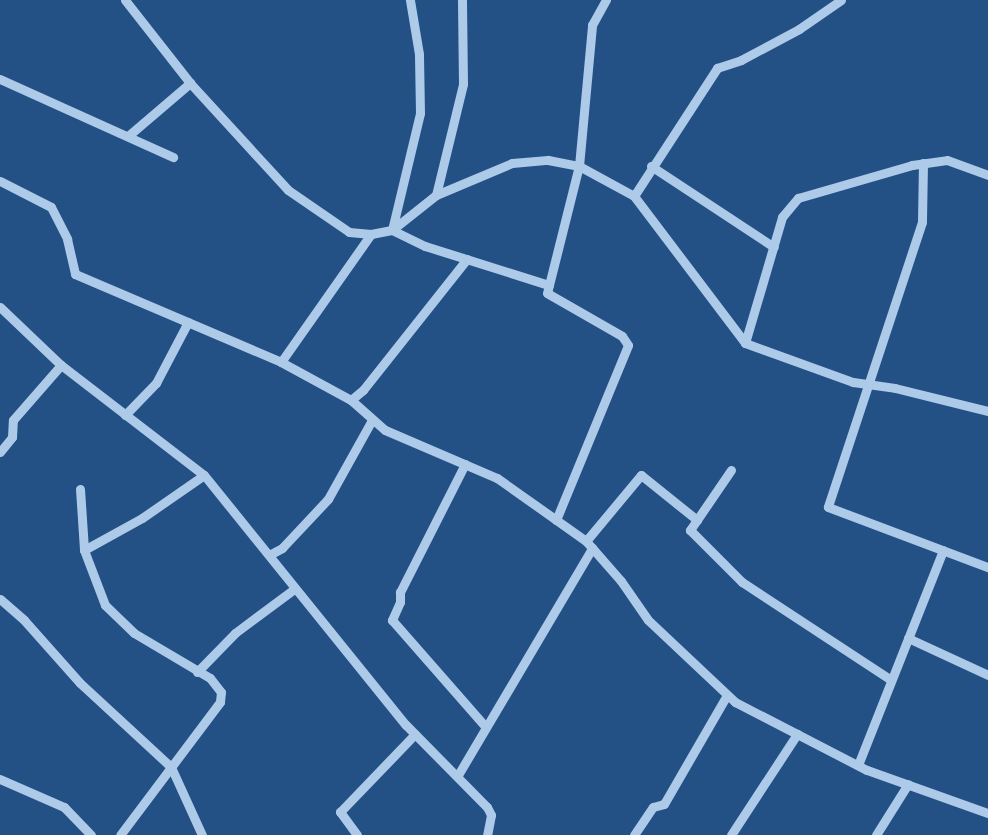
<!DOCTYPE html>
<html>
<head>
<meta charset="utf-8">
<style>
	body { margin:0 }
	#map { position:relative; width:988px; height:835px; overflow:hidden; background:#235186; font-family:"Space Grotesk",sans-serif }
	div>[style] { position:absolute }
	.minor>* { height:9px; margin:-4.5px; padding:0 4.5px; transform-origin:4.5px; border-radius:4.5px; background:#adcae9 }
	span { translate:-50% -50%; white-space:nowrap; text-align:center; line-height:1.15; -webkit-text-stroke:4.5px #235186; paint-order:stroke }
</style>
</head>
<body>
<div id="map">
	<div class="minor">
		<div style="left:125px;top:0;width:105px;rotate:51.9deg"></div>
		<div style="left:190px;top:83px;width:145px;rotate:47.5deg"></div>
		<div style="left:288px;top:190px;width:74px;rotate:34.5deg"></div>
		<div style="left:349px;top:232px;width:22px;rotate:5deg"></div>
		<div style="left:371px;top:234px;width:21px;rotate:-11deg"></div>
		<div style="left:392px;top:230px;width:56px;rotate:-38.5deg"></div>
		<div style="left:436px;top:195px;width:82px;rotate:-22.8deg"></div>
		<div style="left:512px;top:163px;width:36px;rotate:-5deg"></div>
		<div style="left:548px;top:160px;width:32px;rotate:11deg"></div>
		<div style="left:579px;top:166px;width:63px;rotate:28.6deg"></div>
		<div style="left:634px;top:196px;width:184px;rotate:52.9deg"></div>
		<div style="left:745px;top:343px;width:115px;rotate:19.9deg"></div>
		<div style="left:853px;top:382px;width:42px;rotate:8.1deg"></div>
		<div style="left:895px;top:388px;width:96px;rotate:13.9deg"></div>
		<div style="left:0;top:79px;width:190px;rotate:24.3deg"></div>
		<div style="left:128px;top:136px;width:82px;rotate:-40.5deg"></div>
		<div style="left:923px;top:163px;width:59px;rotate:91deg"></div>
		<div style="left:922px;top:222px;width:300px;rotate:108.3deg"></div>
		<div style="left:828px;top:507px;width:171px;rotate:20.6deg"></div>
		<div style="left:651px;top:166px;width:147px;rotate:33.4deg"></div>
		<div style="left:0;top:181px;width:57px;rotate:27deg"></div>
		<div style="left:51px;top:207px;width:36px;rotate:63deg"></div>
		<div style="left:67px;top:239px;width:36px;rotate:77deg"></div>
		<div style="left:75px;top:274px;width:224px;rotate:23.1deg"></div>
		<div style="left:281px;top:362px;width:80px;rotate:28.5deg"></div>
		<div style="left:351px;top:400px;width:45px;rotate:41.4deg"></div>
		<div style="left:385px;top:430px;width:122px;rotate:23.2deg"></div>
		<div style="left:497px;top:478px;width:109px;rotate:35.3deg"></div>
		<div style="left:586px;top:541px;width:53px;rotate:48.8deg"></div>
		<div style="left:621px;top:581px;width:47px;rotate:55.3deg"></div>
		<div style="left:648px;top:620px;width:120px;rotate:43.3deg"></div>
		<div style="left:735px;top:702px;width:148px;rotate:27.3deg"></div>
		<div style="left:867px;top:770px;width:128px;rotate:19.6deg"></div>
		<div style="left:436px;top:195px;width:114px;rotate:-76.3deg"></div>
		<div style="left:463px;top:84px;width:84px;rotate:-90.7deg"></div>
		<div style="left:634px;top:196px;width:153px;rotate:-57deg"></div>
		<div style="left:717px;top:68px;width:25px;rotate:-18deg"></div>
		<div style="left:741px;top:60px;width:66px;rotate:-28.1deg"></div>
		<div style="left:799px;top:29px;width:51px;rotate:-34.6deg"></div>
		<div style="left:392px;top:230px;width:120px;rotate:-76.5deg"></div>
		<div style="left:420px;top:113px;width:59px;rotate:-91deg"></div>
		<div style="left:419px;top:54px;width:55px;rotate:-99.5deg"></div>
		<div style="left:392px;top:230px;width:37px;rotate:26deg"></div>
		<div style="left:425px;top:246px;width:130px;rotate:17.5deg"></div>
		<div style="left:0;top:307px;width:84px;rotate:43.6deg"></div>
		<div style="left:61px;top:365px;width:180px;rotate:37.6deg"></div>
		<div style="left:204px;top:475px;width:321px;rotate:51.1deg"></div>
		<div style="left:406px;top:725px;width:115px;rotate:45.4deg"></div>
		<div style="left:487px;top:807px;width:9px;rotate:63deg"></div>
		<div style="left:491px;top:815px;width:20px;rotate:101deg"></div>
		<div style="left:745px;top:343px;width:131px;rotate:-73.6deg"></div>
		<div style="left:782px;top:217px;width:25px;rotate:-50deg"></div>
		<div style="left:798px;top:198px;width:119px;rotate:-16.1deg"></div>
		<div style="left:912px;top:165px;width:35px;rotate:-8deg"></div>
		<div style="left:947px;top:160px;width:44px;rotate:20.1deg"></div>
		<div style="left:281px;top:362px;width:156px;rotate:-54.9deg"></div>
		<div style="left:351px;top:400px;width:16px;rotate:-40deg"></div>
		<div style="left:363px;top:390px;width:167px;rotate:-51.6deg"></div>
		<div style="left:125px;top:415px;width:45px;rotate:-45.9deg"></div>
		<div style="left:156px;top:383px;width:69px;rotate:-62.3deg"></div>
		<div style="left:0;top:452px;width:19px;rotate:-51deg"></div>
		<div style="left:12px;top:437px;width:17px;rotate:-87deg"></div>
		<div style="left:13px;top:420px;width:73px;rotate:-48.9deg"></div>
		<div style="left:465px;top:464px;width:144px;rotate:116.9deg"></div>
		<div style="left:400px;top:592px;width:10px;rotate:90deg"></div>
		<div style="left:400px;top:602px;width:20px;rotate:114deg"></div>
		<div style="left:392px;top:620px;width:140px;rotate:48.8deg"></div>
		<div style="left:731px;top:470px;width:73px;rotate:124.3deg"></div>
		<div style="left:690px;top:530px;width:74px;rotate:45deg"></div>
		<div style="left:742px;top:582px;width:178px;rotate:33.3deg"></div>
		<div style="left:80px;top:489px;width:61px;rotate:86.2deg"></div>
		<div style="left:84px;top:550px;width:59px;rotate:69.1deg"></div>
		<div style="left:105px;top:605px;width:40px;rotate:44deg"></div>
		<div style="left:134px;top:633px;width:88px;rotate:30.6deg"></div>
		<div style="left:210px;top:678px;width:18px;rotate:52deg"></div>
		<div style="left:221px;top:692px;width:10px;rotate:96deg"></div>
		<div style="left:220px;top:702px;width:166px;rotate:126.9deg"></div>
		<div style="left:556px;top:520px;width:189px;rotate:-67.6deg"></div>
		<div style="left:628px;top:345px;width:11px;rotate:-124deg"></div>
		<div style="left:622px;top:336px;width:86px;rotate:-150.2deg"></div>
		<div style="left:547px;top:293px;width:131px;rotate:-75.9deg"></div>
		<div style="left:579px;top:166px;width:142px;rotate:-84.7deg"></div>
		<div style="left:592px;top:25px;width:29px;rotate:-61deg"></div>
		<div style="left:586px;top:541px;width:86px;rotate:-50.2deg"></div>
		<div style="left:641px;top:475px;width:72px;rotate:38.8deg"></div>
		<div style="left:84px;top:550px;width:66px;rotate:-28.9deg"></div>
		<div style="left:142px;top:518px;width:75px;rotate:-34.7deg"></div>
		<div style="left:269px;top:555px;width:15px;rotate:-28deg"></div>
		<div style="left:282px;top:548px;width:67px;rotate:-46.8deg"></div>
		<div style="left:328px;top:499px;width:90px;rotate:-60.9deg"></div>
		<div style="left:0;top:599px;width:32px;rotate:41deg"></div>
		<div style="left:24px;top:620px;width:84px;rotate:48.4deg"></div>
		<div style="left:80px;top:683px;width:124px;rotate:42.7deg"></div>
		<div style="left:171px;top:767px;width:75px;rotate:65.5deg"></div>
		<div style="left:908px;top:638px;width:88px;rotate:24.8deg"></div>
		<div style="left:197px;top:672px;width:54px;rotate:-45.7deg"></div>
		<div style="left:235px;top:633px;width:74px;rotate:-36.7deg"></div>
		<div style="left:858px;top:765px;width:231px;rotate:-68.4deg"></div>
		<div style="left:458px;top:775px;width:264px;rotate:-59.4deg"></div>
		<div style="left:0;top:779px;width:70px;rotate:23.6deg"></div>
		<div style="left:64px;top:807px;width:39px;rotate:46deg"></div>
		<div style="left:357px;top:835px;width:29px;rotate:-126deg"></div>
		<div style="left:340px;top:812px;width:108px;rotate:-46.1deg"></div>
		<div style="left:634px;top:835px;width:34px;rotate:-56deg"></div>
		<div style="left:653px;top:807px;width:11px;rotate:-15deg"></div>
		<div style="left:664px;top:804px;width:126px;rotate:-60deg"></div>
		<div style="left:731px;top:835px;width:121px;rotate:-56.8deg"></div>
		<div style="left:876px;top:835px;width:60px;rotate:-57.9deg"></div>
	</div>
</div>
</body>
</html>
